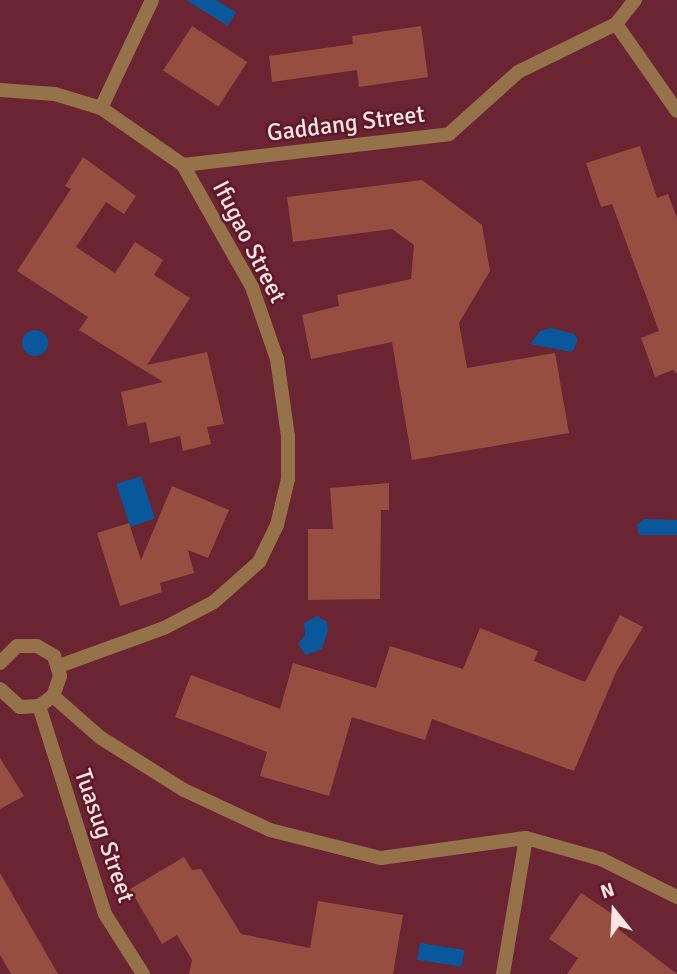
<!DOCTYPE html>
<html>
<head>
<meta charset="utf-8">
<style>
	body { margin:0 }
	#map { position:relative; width:677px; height:974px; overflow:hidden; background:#6a2432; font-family:Signika,sans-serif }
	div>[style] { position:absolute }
	.water>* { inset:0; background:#09589b; transform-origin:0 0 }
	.round { border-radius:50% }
	.building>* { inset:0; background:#964e41; transform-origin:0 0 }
	.minor>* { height:14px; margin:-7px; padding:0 7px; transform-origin:7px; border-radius:7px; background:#957249 }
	span { translate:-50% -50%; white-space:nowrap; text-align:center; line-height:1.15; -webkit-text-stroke:5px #5d1928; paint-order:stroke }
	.street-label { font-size:24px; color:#ffe4e6 }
	.north { position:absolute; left:579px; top:876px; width:70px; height:70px; -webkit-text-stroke:5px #5d1928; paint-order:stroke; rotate:342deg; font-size:19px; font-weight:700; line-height:28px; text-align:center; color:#ffe4e6 }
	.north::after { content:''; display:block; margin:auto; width:24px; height:32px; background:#ffe4e6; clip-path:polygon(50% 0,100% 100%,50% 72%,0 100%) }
</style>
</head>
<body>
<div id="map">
	<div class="water">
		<div style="clip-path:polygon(186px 0,216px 0,236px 12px,228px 26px)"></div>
		<div style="clip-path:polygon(551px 328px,574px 334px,578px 340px,572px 352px,530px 344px,540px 331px)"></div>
		<div class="round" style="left:22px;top:330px;width:26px;height:26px"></div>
		<div style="left:141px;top:476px;width:45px;height:26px;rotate:72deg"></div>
		<div style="clip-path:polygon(644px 519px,677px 520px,677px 535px,639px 535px,637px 525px)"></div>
		<div style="clip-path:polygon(317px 616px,327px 622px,328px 630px,322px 649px,306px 655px,298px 644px,305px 635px,304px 623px)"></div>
		<div style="left:420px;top:943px;width:45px;height:17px;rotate:9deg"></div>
	</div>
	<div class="building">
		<div style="left:192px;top:26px;width:66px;height:53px;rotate:33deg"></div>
		<div style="clip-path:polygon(421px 26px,428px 77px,359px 87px,357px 70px,272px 82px,269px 56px,353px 44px,352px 36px)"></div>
		<div style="clip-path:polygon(640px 146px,657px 198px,668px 194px,677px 218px,677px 374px,673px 370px,655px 377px,641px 338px,659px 331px,612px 204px,601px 207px,586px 163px)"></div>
		<div style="clip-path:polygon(83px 157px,136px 196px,124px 214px,106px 202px,76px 247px,115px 273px,135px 242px,163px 260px,154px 275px,190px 298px,147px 365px,207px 352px,224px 424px,207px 427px,211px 444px,183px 451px,180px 436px,150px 443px,146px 422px,128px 426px,121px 392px,163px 382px,79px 330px,88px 317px,17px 271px,71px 189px,65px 186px)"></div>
		<div style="clip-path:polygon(422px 180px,482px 225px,490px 271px,459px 323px,467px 368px,555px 353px,569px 433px,412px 460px,392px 342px,311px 359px,302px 315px,339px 306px,337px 295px,411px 279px,414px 245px,392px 229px,293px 242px,287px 197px)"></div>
		<div style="clip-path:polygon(389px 483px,389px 510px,381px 510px,380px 599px,308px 600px,308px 529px,333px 529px,330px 488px)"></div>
		<div style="clip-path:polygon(172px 486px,229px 510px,208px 558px,188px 550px,194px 573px,160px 583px,162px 592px,120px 606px,97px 533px,129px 523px,141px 560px)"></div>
		<div style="clip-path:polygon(620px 615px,643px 627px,616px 672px,574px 771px,432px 719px,425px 740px,352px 717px,329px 796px,260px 776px,267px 752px,175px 717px,191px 675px,280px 709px,293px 663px,376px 688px,390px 646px,463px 669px,480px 628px,538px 651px,534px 661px,585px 682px)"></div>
		<div style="clip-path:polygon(0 758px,24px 796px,0 809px)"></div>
		<div style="clip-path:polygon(184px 857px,192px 870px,201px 869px,241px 934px,310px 948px,318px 901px,403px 915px,393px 974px,189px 974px,192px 960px,177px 935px,162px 944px,130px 889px)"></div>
		<div style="clip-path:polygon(0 873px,58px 974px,11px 974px,0 955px)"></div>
		<div style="clip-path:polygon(581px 893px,623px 921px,618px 929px,677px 974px,567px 974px,578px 958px,549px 939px)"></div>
	</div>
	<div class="minor">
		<div style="left:616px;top:24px;width:106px;rotate:55deg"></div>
		<div style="left:0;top:90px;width:55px;rotate:4.2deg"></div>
		<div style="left:55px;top:94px;width:48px;rotate:16.9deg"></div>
		<div style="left:101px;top:108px;width:100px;rotate:34.8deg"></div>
		<div style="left:183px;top:165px;width:140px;rotate:60.5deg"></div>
		<div style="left:252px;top:287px;width:76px;rotate:70.9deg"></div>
		<div style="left:277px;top:359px;width:78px;rotate:81.9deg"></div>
		<div style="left:288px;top:436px;width:43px;rotate:90deg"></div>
		<div style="left:288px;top:479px;width:47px;rotate:103.4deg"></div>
		<div style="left:277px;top:525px;width:41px;rotate:115.9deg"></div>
		<div style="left:259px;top:562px;width:60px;rotate:138.4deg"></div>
		<div style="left:214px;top:602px;width:56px;rotate:152.5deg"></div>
		<div style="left:164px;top:628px;width:112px;rotate:160.1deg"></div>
		<div style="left:101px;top:108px;width:119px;rotate:-64.7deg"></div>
		<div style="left:183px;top:165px;width:268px;rotate:-6.6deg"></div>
		<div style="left:449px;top:134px;width:93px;rotate:-41.9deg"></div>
		<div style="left:518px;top:72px;width:109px;rotate:-26.1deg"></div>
		<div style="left:616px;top:24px;width:31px;rotate:-52deg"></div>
		<div style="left:0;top:663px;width:24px;rotate:-45deg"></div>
		<div style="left:17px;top:646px;width:20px"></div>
		<div style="left:37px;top:646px;width:20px;rotate:30deg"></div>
		<div style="left:54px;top:656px;width:21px;rotate:73deg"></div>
		<div style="left:60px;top:676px;width:21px;rotate:109deg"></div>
		<div style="left:53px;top:696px;width:17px;rotate:144deg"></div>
		<div style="left:39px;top:706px;width:19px;rotate:177deg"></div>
		<div style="left:20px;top:707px;width:27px;rotate:-138deg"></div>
		<div style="left:53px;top:696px;width:64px;rotate:41.2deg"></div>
		<div style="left:101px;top:738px;width:98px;rotate:32.1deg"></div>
		<div style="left:184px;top:790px;width:95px;rotate:24.9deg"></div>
		<div style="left:270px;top:830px;width:114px;rotate:14.2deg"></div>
		<div style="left:381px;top:858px;width:146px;rotate:-7.9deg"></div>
		<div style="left:526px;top:838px;width:78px;rotate:15.6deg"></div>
		<div style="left:601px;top:859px;width:85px;rotate:26.6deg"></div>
		<div style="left:39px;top:706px;width:218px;rotate:72.4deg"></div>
		<div style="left:105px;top:914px;width:71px;rotate:57.7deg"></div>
		<div style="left:503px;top:974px;width:138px;rotate:-80.4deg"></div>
	</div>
	<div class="street-label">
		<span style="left:346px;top:124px;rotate:-7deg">Gaddang Street</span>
		<span style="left:249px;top:242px;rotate:63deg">Ifugao Street</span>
		<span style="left:104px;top:836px;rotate:71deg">Tuasug Street</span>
	</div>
	<div class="north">N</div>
</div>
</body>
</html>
